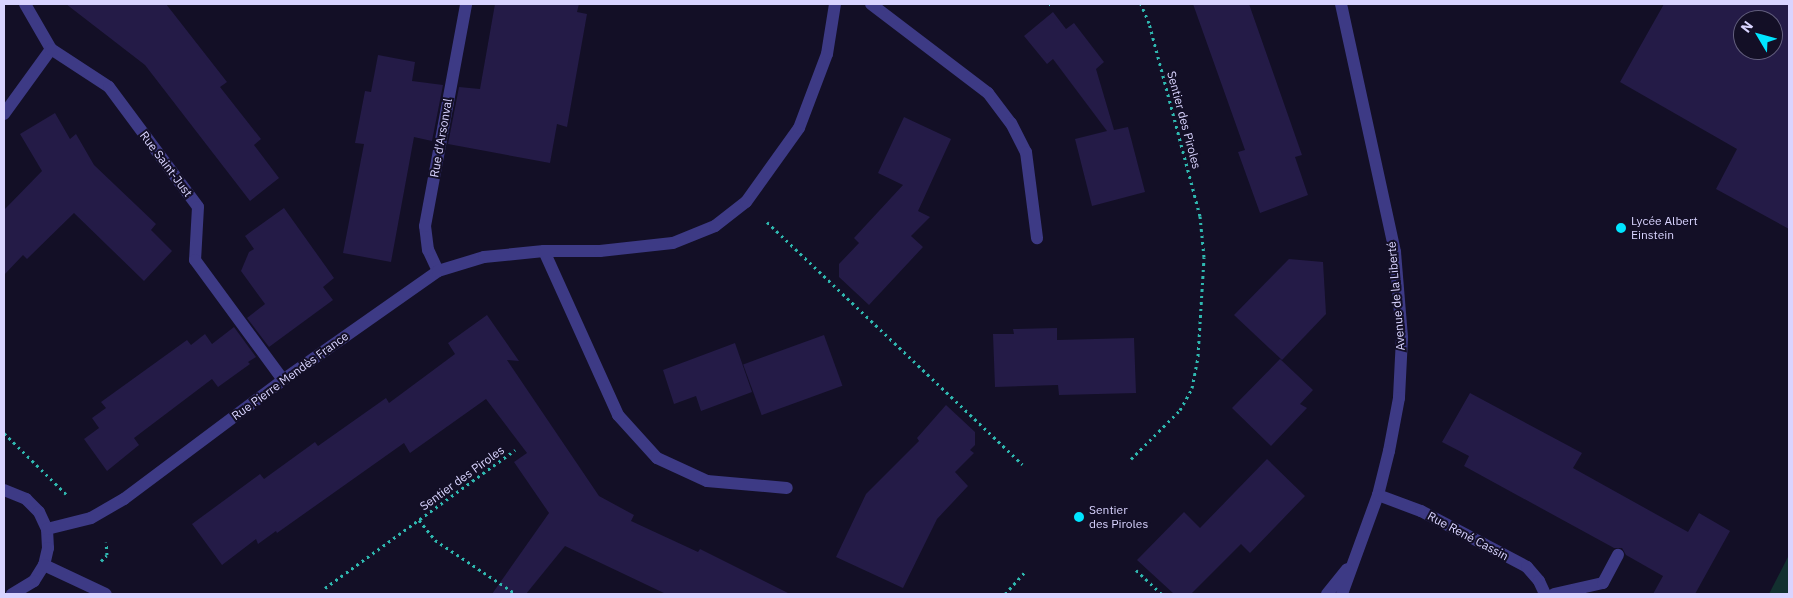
<!DOCTYPE html>
<html>
<head>
<meta charset="utf-8">
<style>
	body { margin:0 }
	#map { position:relative; width:1793px; height:598px; overflow:hidden; background:#130f26; font-family:"IBM Plex Sans",sans-serif }
	div>[style] { position:absolute }
	.green>* { inset:0; background:#12302f }
	.building>* { inset:0; background:#241b47; transform-origin:0 0 }
	.path>* { height:3px; margin-top:-1.5px; transform-origin:0; background:repeating-linear-gradient(90deg,#2fb8b0 0 2.5px,transparent 0 6.5px) }
	.street>* { height:12px; margin:-6px; padding:0 6px; transform-origin:6px; border-radius:6px; background:#3d3a85 }
	.dots>* { width:14px; height:14px; translate:-50% -50%; box-sizing:border-box; border:2px solid #130f26; border-radius:50% }
	span { translate:-50% -50%; white-space:nowrap; text-align:center; line-height:1.15; -webkit-text-stroke:4px #130f26; paint-order:stroke }
	.street-label { font-size:12px; color:#d9d4ff }
	.poi-label { font-size:12px; color:#d9d4ff }
	.left { translate:0 -50%; text-align:left }
	.frame { position:absolute; inset:0; border:5px solid #d9d4ff; pointer-events:none }
	.north { position:absolute; left:1733px; top:10px; width:50px; height:50px; box-sizing:border-box; background:#130f26; border:1px solid #625e7d; border-radius:50%; rotate:307deg; font-size:14px; font-weight:700; line-height:20px; text-align:center; color:#d9d4ff }
	.north::after { content:''; display:block; margin:auto; width:18px; height:22px; background:#00e5ff; clip-path:polygon(50% 0,100% 100%,50% 72%,0 100%) }
</style>
</head>
<body>
<div id="map">
	<div class="green">
		<div style="clip-path:polygon(1789px 555px,1789px 594px,1769px 594px)"></div>
	</div>
	<div class="building">
		<div style="clip-path:polygon(66px 4px,166px 4px,227px 82px,220px 87px,261px 139px,254px 145px,279px 178px,250px 201px,145px 65px)"></div>
		<div style="clip-path:polygon(495px 4px,579px 4px,577px 12px,587px 14px,567px 127px,557px 124px,550px 163px,448px 144px,459px 87px,480px 89px)"></div>
		<div style="clip-path:polygon(1193px 4px,1249px 4px,1302px 155px,1295px 157px,1308px 195px,1260px 213px,1238px 152px,1245px 150px)"></div>
		<div style="clip-path:polygon(evenodd,1664px 4px,1789px 4px,1789px 229px,1716px 189px,1737px 149px,1620px 82px,1664px 4px,1743px 20px,1773px 20px,1773px 50px,1743px 50px,1743px 20px)"></div>
		<div style="clip-path:polygon(1053px 12px,1066px 29px,1074px 23px,1104px 62px,1096px 69px,1114px 130px,1128px 127px,1145px 192px,1092px 206px,1075px 139px,1107px 131px,1053px 59px,1047px 64px,1024px 36px)"></div>
		<div style="clip-path:polygon(378px 55px,415px 62px,412px 81px,443px 85px,432px 141px,414px 137px,391px 262px,343px 253px,364px 144px,355px 143px,365px 91px,371px 92px)"></div>
		<div style="clip-path:polygon(55px 113px,70px 139px,76px 134px,94px 165px,156px 224px,151px 230px,172px 251px,144px 281px,74px 213px,27px 259px,23px 255px,4px 275px,4px 210px,42px 171px,20px 134px)"></div>
		<div style="clip-path:polygon(904px 117px,951px 139px,918px 211px,930px 217px,911px 236px,923px 247px,869px 305px,839px 277px,839px 264px,859px 243px,854px 238px,903px 185px,878px 173px)"></div>
		<div style="clip-path:polygon(284px 208px,334px 278px,323px 287px,333px 300px,269px 347px,247px 318px,265px 304px,241px 271px,249px 252px,254px 249px,245px 236px)"></div>
		<div style="clip-path:polygon(1289px 259px,1323px 262px,1326px 314px,1282px 360px,1234px 315px)"></div>
		<div style="clip-path:polygon(487px 315px,519px 361px,507px 360px,599px 496px,634px 515px,631px 521px,698px 552px,700px 549px,790px 594px,666px 594px,565px 546px,526px 594px,492px 594px,549px 513px,514px 462px,527px 453px,486px 399px,410px 453px,404px 443px,277px 533px,276px 531px,258px 544px,256px 539px,222px 565px,192px 524px,260px 474px,264px 479px,315px 442px,318px 446px,386px 398px,389px 403px,455px 354px,448px 343px)"></div>
		<div style="clip-path:polygon(234px 327px,256px 357px,248px 362px,250px 364px,218px 387px,212px 379px,134px 438px,139px 445px,107px 471px,84px 439px,99px 428px,92px 418px,106px 408px,101px 402px,187px 340px,191px 345px,205px 334px,212px 344px)"></div>
		<div style="clip-path:polygon(1057px 328px,1057px 340px,1134px 338px,1136px 393px,1059px 395px,1058px 385px,995px 387px,993px 334px,1014px 334px,1013px 329px)"></div>
		<div style="left:824px;top:335px;width:54px;height:86px;rotate:70deg"></div>
		<div style="clip-path:polygon(735px 343px,752px 392px,701px 411px,696px 396px,674px 404px,663px 370px)"></div>
		<div style="clip-path:polygon(1280px 359px,1313px 390px,1300px 404px,1307px 408px,1271px 446px,1232px 408px)"></div>
		<div style="clip-path:polygon(1470px 393px,1582px 453px,1573px 468px,1688px 532px,1699px 513px,1730px 531px,1695px 594px,1653px 594px,1663px 576px,1626px 555px,1622px 548px,1614px 548px,1464px 466px,1469px 456px,1442px 442px)"></div>
		<div style="clip-path:polygon(946px 405px,975px 432px,975px 445px,970px 450px,974px 453px,955px 472px,968px 486px,937px 519px,903px 588px,836px 557px,866px 494px,919px 441px,917px 438px)"></div>
		<div style="clip-path:polygon(1267px 459px,1305px 496px,1250px 553px,1241px 544px,1191px 594px,1174px 594px,1137px 560px,1184px 512px,1200px 528px)"></div>
	</div>
	<div class="path">
		<div style="left:1049px;top:4px;width:1px"></div>
		<div style="left:767px;top:222px;width:352px;rotate:43.5deg"></div>
		<div style="left:4px;top:433px;width:87px;rotate:44.5deg"></div>
		<div style="left:1131px;top:459px;width:69px;rotate:-45deg"></div>
		<div style="left:1180px;top:410px;width:25px;rotate:-61deg"></div>
		<div style="left:1192px;top:388px;width:33px;rotate:-79deg"></div>
		<div style="left:1198px;top:356px;width:99px;rotate:-86.5deg"></div>
		<div style="left:1204px;top:257px;width:41px;rotate:-95.6deg"></div>
		<div style="left:1200px;top:216px;width:200px;rotate:-104.8deg"></div>
		<div style="left:1149px;top:23px;width:21px;rotate:-113deg"></div>
		<div style="left:419px;top:520px;width:26px;rotate:51deg"></div>
		<div style="left:435px;top:540px;width:97px;rotate:33.7deg"></div>
		<div style="left:101px;top:561px;width:8px;rotate:-45deg"></div>
		<div style="left:107px;top:555px;width:13px;rotate:-94deg"></div>
		<div style="left:1136px;top:570px;width:35px;rotate:43deg"></div>
		<div style="left:325px;top:588px;width:235px;rotate:-36deg"></div>
		<div style="left:1005px;top:594px;width:30px;rotate:-48deg"></div>
	</div>
	<div class="street">
		<div style="left:25px;top:4px;width:52px;rotate:60deg"></div>
		<div style="left:871px;top:4px;width:147px;rotate:37.3deg"></div>
		<div style="left:988px;top:93px;width:38px;rotate:53deg"></div>
		<div style="left:1011px;top:123px;width:33px;rotate:63deg"></div>
		<div style="left:1026px;top:152px;width:87px;rotate:82.7deg"></div>
		<div style="left:1341px;top:4px;width:254px;rotate:77.7deg"></div>
		<div style="left:1395px;top:252px;width:86px;rotate:85.3deg"></div>
		<div style="left:1402px;top:338px;width:60px;rotate:92.9deg"></div>
		<div style="left:1399px;top:398px;width:54px;rotate:100.7deg"></div>
		<div style="left:1389px;top:451px;width:45px;rotate:104deg"></div>
		<div style="left:1378px;top:495px;width:105px;rotate:110deg"></div>
		<div style="left:4px;top:114px;width:80px;rotate:-54.1deg"></div>
		<div style="left:51px;top:49px;width:69px;rotate:33.2deg"></div>
		<div style="left:109px;top:87px;width:149px;rotate:53.4deg"></div>
		<div style="left:198px;top:207px;width:53px;rotate:93.2deg"></div>
		<div style="left:195px;top:260px;width:149px;rotate:53.7deg"></div>
		<div style="left:544px;top:251px;width:180px;rotate:65.7deg"></div>
		<div style="left:618px;top:415px;width:58px;rotate:47.8deg"></div>
		<div style="left:657px;top:458px;width:55px;rotate:24.7deg"></div>
		<div style="left:707px;top:481px;width:80px;rotate:5deg"></div>
		<div style="left:438px;top:271px;width:23px;rotate:-115deg"></div>
		<div style="left:428px;top:250px;width:24px;rotate:-97deg"></div>
		<div style="left:425px;top:226px;width:226px;rotate:-79.5deg"></div>
		<div style="left:4px;top:490px;width:24px;rotate:22deg"></div>
		<div style="left:26px;top:499px;width:18px;rotate:45deg"></div>
		<div style="left:39px;top:512px;width:19px;rotate:65deg"></div>
		<div style="left:47px;top:529px;width:19px;rotate:87deg"></div>
		<div style="left:48px;top:548px;width:17px;rotate:103deg"></div>
		<div style="left:44px;top:565px;width:19px;rotate:122deg"></div>
		<div style="left:34px;top:581px;width:26px;rotate:149deg"></div>
		<div style="left:1378px;top:495px;width:46px;rotate:20.4deg"></div>
		<div style="left:1421px;top:511px;width:120px;rotate:27.8deg"></div>
		<div style="left:1527px;top:567px;width:18px;rotate:49deg"></div>
		<div style="left:1539px;top:581px;width:14px;rotate:65deg"></div>
		<div style="left:47px;top:529px;width:45px;rotate:-14deg"></div>
		<div style="left:91px;top:518px;width:38px;rotate:-30deg"></div>
		<div style="left:124px;top:499px;width:199px;rotate:-36.8deg"></div>
		<div style="left:283px;top:380px;width:189px;rotate:-35.1deg"></div>
		<div style="left:438px;top:271px;width:48px;rotate:-16.9deg"></div>
		<div style="left:484px;top:257px;width:60px;rotate:-5.7deg"></div>
		<div style="left:544px;top:251px;width:56px"></div>
		<div style="left:600px;top:251px;width:73px;rotate:-6.3deg"></div>
		<div style="left:673px;top:243px;width:45px;rotate:-22deg"></div>
		<div style="left:715px;top:226px;width:39px;rotate:-38deg"></div>
		<div style="left:746px;top:202px;width:91px;rotate:-54.4deg"></div>
		<div style="left:799px;top:128px;width:79px;rotate:-69.3deg"></div>
		<div style="left:827px;top:54px;width:51px;rotate:-80.9deg"></div>
		<div style="left:44px;top:565px;width:68px;rotate:25.1deg"></div>
		<div style="left:1327px;top:594px;width:32px;rotate:-51deg"></div>
		<div style="left:1554px;top:594px;width:50px;rotate:-12.7deg"></div>
		<div style="left:1603px;top:583px;width:32px;rotate:-62deg"></div>
	</div>
	<div class="dots">
		<div style="left:1621px;top:228px;background:#00e5ff"></div>
		<div style="left:1079px;top:517px;background:#00e5ff"></div>
	</div>
	<div class="street-label">
		<span style="left:1184px;top:120px;rotate:75deg">Sentier des Piroles</span>
		<span style="left:441px;top:138px;rotate:-80deg">Rue d'Arsonval</span>
		<span style="left:166px;top:164px;rotate:53deg">Rue Saint-Just</span>
		<span style="left:1396px;top:296px;rotate:-95deg">Avenue de la Liberté</span>
		<span style="left:290px;top:376px;rotate:-36deg">Rue Pierre Mendès France</span>
		<span style="left:462px;top:478px;rotate:-36deg">Sentier des Piroles</span>
		<span style="left:1468px;top:536px;rotate:28deg">Rue René Cassin</span>
	</div>
	<div class="poi-label">
		<span class="left" style="left:1631px;top:228px">Lycée Albert<br>Einstein</span>
		<span class="left" style="left:1089px;top:517px">Sentier<br>des Piroles</span>
	</div>
	<div class="frame"></div>
	<div class="north">N</div>
</div>
</body>
</html>
